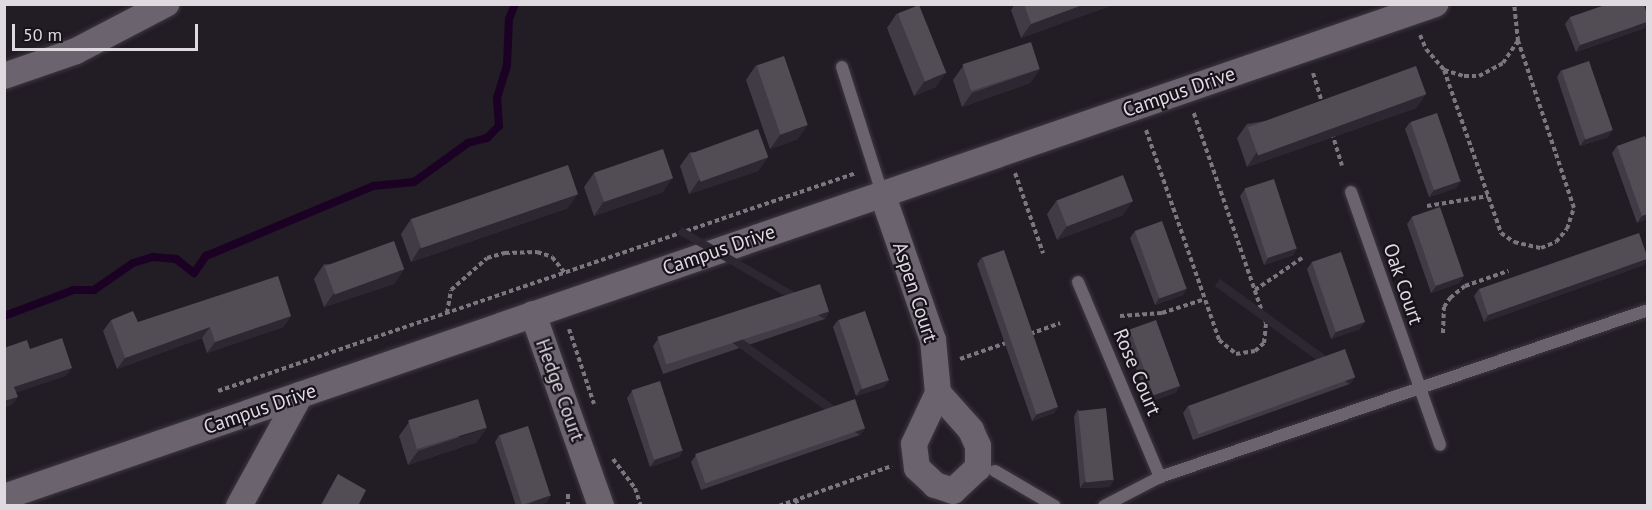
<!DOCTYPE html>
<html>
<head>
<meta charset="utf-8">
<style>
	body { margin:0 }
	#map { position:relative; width:1652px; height:510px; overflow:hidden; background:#221c25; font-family:"PT Sans",sans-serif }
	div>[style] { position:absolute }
	.stream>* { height:8px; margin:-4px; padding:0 4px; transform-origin:4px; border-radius:4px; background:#1b0225 }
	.path>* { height:4px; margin-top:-2px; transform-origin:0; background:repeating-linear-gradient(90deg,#7c777f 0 4.5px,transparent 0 7.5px) }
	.roads { filter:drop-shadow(0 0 2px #3e3940) drop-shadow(0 0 2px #3e3940) }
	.lane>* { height:12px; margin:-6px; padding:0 6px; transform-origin:6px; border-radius:6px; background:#6b646f }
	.street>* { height:26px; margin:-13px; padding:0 13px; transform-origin:13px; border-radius:13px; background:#6b646f }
	.wall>* { inset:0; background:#413b45 }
	.shaded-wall>* { inset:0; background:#2d2731; transform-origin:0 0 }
	.building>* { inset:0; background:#524c55; transform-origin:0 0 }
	span { translate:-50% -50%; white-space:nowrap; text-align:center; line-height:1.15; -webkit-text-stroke:4.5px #18131b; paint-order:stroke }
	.street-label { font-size:20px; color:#dedae0 }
	.frame { position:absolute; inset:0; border:6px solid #dedae0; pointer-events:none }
	.scale { position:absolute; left:12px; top:24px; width:186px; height:27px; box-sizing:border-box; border:3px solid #dedae0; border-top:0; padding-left:8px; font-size:18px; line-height:21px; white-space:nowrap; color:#dedae0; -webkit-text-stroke:4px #18131b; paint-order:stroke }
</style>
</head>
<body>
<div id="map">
	<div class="stream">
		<div style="left:4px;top:316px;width:75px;rotate:-20.4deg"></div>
		<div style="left:74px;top:290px;width:20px"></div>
		<div style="left:94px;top:290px;width:47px;rotate:-34.7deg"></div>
		<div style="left:133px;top:263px;width:21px;rotate:-17deg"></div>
		<div style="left:153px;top:257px;width:23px;rotate:5deg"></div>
		<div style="left:176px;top:259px;width:23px;rotate:38deg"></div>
		<div style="left:194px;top:273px;width:21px;rotate:-55deg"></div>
		<div style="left:206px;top:256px;width:181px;rotate:-22.7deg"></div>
		<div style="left:373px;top:186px;width:41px;rotate:-5.6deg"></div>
		<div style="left:414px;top:182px;width:67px;rotate:-35.8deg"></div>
		<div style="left:468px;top:143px;width:20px;rotate:-15deg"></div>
		<div style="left:487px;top:138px;width:17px;rotate:-45deg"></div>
		<div style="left:499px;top:126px;width:28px;rotate:-94deg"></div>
		<div style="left:497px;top:98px;width:34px;rotate:-73deg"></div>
		<div style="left:507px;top:65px;width:46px;rotate:-87.5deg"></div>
		<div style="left:509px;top:19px;width:16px;rotate:-68deg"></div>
	</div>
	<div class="path">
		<div style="left:1420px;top:35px;width:15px;rotate:67deg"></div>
		<div style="left:1426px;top:49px;width:28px;rotate:49deg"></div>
		<div style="left:1444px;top:70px;width:21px;rotate:17deg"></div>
		<div style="left:1464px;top:76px;width:15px"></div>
		<div style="left:1479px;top:76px;width:27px;rotate:-28deg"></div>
		<div style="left:1503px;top:63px;width:27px;rotate:-56deg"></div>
		<div style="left:1518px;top:41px;width:37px;rotate:-96deg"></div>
		<div style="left:1444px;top:70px;width:173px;rotate:70.7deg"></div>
		<div style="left:1501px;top:233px;width:16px;rotate:35deg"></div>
		<div style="left:1514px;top:242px;width:28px;rotate:13deg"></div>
		<div style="left:1541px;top:248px;width:16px;rotate:-22deg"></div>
		<div style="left:1556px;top:242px;width:17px;rotate:-50deg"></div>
		<div style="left:1567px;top:229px;width:22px;rotate:-72deg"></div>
		<div style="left:1574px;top:208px;width:176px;rotate:-108.5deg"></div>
		<div style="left:1313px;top:73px;width:31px;rotate:73deg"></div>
		<div style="left:1146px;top:130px;width:222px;rotate:70.8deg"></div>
		<div style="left:1219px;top:340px;width:22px;rotate:39deg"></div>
		<div style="left:1236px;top:354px;width:19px;rotate:-9deg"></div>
		<div style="left:1255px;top:351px;width:12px;rotate:-42deg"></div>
		<div style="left:1264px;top:343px;width:20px;rotate:-84deg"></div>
		<div style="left:1266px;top:323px;width:224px;rotate:-109deg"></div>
		<div style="left:1332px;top:133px;width:34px;rotate:73deg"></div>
		<div style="left:1015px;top:173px;width:85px;rotate:70.7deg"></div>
		<div style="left:1427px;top:206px;width:62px;rotate:-9.3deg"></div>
		<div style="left:1255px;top:290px;width:57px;rotate:-34.2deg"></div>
		<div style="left:447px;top:313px;width:23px;rotate:-80deg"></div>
		<div style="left:451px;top:290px;width:48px;rotate:-41.6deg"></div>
		<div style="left:487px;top:258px;width:19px;rotate:-16deg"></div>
		<div style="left:505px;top:253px;width:32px;rotate:-2deg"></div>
		<div style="left:537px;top:252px;width:16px;rotate:18deg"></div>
		<div style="left:552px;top:257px;width:21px;rotate:51deg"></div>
		<div style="left:1120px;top:316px;width:42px;rotate:-4.1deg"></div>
		<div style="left:1162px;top:313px;width:45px;rotate:-18deg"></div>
		<div style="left:569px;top:329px;width:79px;rotate:71.6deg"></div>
		<div style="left:1443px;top:333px;width:26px;rotate:-88deg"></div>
		<div style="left:1444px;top:307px;width:11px;rotate:-56deg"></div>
		<div style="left:1450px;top:298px;width:19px;rotate:-39deg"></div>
		<div style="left:1465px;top:286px;width:46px;rotate:-19.2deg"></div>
		<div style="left:1030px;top:334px;width:32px;rotate:-20deg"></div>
		<div style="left:960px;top:359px;width:52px;rotate:-19.1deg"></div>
		<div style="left:218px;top:391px;width:674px;rotate:-18.86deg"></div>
		<div style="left:613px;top:459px;width:36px;rotate:53deg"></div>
		<div style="left:635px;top:488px;width:19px;rotate:72deg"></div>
		<div style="left:796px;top:499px;width:7px;rotate:74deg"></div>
		<div style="left:568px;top:506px;width:14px;rotate:-90deg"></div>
		<div style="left:779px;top:506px;width:120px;rotate:-19.5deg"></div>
	</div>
	<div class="roads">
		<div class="lane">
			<div style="left:842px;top:67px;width:132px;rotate:72.4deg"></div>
			<div style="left:1351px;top:192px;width:268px;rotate:70.6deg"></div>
			<div style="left:1078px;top:282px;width:212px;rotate:67.2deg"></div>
			<div style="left:995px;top:471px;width:69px;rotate:30.3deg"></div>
			<div style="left:1104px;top:506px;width:63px;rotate:-27.4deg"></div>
			<div style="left:1160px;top:477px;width:516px;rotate:-18.89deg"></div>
		</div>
		<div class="street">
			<div style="left:4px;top:76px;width:76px;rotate:-19.1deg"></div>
			<div style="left:76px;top:51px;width:102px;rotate:-27.6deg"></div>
			<div style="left:882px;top:193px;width:156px;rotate:70.9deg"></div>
			<div style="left:933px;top:340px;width:53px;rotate:84.6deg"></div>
			<div style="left:938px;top:393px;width:56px;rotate:115.2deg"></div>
			<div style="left:914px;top:444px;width:24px;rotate:83deg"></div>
			<div style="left:917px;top:468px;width:25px;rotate:43deg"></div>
			<div style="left:935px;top:485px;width:19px;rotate:18deg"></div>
			<div style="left:953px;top:491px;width:34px;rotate:-43deg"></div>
			<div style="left:978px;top:468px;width:22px;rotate:-90deg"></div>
			<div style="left:978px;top:446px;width:17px;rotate:-114deg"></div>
			<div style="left:971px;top:430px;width:50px;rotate:-131.7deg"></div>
			<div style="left:533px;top:314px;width:204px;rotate:70.5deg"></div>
			<div style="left:4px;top:497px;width:1514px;rotate:-19.01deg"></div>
			<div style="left:239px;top:506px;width:127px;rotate:-61.2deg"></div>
		</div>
	</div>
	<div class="wall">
		<div style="clip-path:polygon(1015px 4px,1115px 4px,1021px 38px,1011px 10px)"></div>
		<div style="clip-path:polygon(897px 13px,936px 87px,914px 96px,887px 28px)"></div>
		<div style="clip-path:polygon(1570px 17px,1645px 28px,1576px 52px,1565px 24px)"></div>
		<div style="clip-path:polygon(756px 65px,798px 139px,770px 149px,746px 80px)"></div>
		<div style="clip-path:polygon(963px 66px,1040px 69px,1030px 83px,962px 107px,953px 80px)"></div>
		<div style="clip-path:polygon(1561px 70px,1608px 137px,1580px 146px,1557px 77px)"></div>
		<div style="clip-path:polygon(1426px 94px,1416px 108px,1247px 167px,1237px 138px,1247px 124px)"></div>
		<div style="clip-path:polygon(1410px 122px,1461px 181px,1456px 188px,1429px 197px,1405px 129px)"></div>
		<div style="clip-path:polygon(1647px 142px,1647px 219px,1637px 223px,1612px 153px,1617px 146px)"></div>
		<div style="clip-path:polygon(690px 152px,768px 157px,758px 171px,689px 194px,680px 166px)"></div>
		<div style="clip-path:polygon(594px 173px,663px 192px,594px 216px,584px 187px)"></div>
		<div style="clip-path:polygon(1245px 189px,1297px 248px,1293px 255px,1264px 265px,1240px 196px)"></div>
		<div style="clip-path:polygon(1057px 200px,1123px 215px,1057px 240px,1047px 214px)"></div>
		<div style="clip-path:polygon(568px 208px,411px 262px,401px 234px,411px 219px)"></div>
		<div style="clip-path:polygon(1412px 217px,1464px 276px,1459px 283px,1431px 293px,1407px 224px)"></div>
		<div style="clip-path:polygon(1135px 231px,1187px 288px,1183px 295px,1155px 305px,1130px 238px)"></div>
		<div style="clip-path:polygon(982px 257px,1054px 413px,1032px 421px,977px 264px)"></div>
		<div style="clip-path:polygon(1312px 262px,1360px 329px,1331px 339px,1307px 269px)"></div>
		<div style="clip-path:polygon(324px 264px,404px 269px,394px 284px,324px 307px,314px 279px)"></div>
		<div style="clip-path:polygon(1644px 265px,1484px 322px,1474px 296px,1479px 289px)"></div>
		<div style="clip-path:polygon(829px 312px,825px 319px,663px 374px,653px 346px,658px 339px)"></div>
		<div style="clip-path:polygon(291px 316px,283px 327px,207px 353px,202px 338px,117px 369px,103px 331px,111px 320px,138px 322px)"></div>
		<div style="clip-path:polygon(838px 320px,889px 380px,884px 387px,856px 396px,833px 327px)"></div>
		<div style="clip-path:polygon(1130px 330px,1180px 386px,1175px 393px,1148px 402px,1125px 337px)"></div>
		<div style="clip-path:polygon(1355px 377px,1350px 384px,1193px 440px,1183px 413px,1188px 406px)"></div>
		<div style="clip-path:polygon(632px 391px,683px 450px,679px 457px,650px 467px,627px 398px)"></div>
		<div style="clip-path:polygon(1078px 409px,1114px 480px,1109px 487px,1080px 488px,1074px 416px)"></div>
		<div style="clip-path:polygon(409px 422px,477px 442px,408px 465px,399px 436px)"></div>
		<div style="clip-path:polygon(865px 428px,860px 435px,701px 490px,691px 462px,696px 455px)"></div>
		<div style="clip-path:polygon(499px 435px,551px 495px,547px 502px,536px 506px,516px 506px,495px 442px)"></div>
		<div style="clip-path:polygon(338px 474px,358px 506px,320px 506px)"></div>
	</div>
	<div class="shaded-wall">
		<div style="clip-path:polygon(1085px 4px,1115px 4px,1021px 38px,1031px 24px)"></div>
		<div style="clip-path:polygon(1647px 22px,1647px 24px,1645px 28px,1576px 52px,1580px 45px)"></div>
		<div style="clip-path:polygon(1040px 69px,1030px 83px,962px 107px,972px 93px)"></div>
		<div style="clip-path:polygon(946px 73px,936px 87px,914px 96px,924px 82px)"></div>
		<div style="clip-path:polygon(1426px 94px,1416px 108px,1247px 167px,1257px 152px)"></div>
		<div style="clip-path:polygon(808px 125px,798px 139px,770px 149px,780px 135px)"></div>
		<div style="clip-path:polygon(1613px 130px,1608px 137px,1580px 146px,1585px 139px)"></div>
		<div style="clip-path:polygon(768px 157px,758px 171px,689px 194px,699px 180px)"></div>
		<div style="clip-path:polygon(673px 178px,663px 192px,594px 216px,604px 201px)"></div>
		<div style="clip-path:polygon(1461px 181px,1456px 188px,1429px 197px,1434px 190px)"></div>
		<div style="clip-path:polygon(578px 194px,568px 208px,411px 262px,420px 248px)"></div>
		<div style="clip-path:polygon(1133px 201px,1123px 215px,1057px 240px,1067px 226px)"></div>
		<div style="clip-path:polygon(1647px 214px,1647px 219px,1637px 223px,1642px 216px)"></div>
		<div style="clip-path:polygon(1297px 248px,1293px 255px,1264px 265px,1268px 258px)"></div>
		<div style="clip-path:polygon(1647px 259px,1644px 265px,1484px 322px,1488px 315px)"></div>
		<div style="clip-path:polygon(404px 269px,394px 284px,324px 307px,334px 293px)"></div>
		<div style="clip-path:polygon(1464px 276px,1459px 283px,1431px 293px,1436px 286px)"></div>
		<div style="clip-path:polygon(1187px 288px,1183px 295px,1155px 305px,1159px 298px)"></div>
		<div style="left:829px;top:312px;width:8px;height:170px;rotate:120deg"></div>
		<div style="clip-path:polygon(291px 316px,283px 327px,207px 353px,215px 342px)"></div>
		<div style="clip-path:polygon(1365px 322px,1360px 329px,1331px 339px,1336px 332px)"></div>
		<div style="clip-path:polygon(210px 327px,202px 338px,117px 369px,125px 358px)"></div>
		<div style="clip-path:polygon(72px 368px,66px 376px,9px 395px,14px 387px)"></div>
		<div style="left:1355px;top:377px;width:9px;height:167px;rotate:126deg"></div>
		<div style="clip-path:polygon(889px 380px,884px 387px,856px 396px,861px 389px)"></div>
		<div style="clip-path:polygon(1180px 386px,1175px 393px,1148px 402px,1153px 395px)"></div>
		<div style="clip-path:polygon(18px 397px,12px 405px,4px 408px,4px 401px)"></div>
		<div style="clip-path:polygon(1059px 407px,1054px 413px,1032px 421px,1037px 414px)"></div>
		<div style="clip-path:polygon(487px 428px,477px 442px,408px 465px,418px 451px)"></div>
		<div style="left:865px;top:428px;width:9px;height:169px;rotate:126deg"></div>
		<div style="clip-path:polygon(683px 450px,679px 457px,650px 467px,655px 460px)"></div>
		<div style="clip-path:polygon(1114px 480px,1109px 487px,1080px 488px,1085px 481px)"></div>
		<div style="clip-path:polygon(551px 495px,547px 502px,536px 506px,523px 506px)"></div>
	</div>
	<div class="building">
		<div style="clip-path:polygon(1024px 4px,1085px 4px,1031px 24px)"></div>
		<div style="clip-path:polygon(1608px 4px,1644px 4px,1647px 15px,1647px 22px,1580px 45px,1570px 17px)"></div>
		<div style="left:919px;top:5px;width:73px;height:23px;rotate:68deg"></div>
		<div style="left:1031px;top:42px;width:28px;height:72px;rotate:72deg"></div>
		<div style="left:784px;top:56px;width:73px;height:29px;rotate:71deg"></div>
		<div style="left:1589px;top:61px;width:73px;height:29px;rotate:71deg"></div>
		<div style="left:1416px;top:66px;width:30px;height:179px;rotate:70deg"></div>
		<div style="left:1437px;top:113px;width:72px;height:28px;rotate:71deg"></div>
		<div style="left:758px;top:129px;width:30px;height:72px;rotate:70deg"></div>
		<div style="clip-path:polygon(1645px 136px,1647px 142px,1647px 214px,1642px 216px,1617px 146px)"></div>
		<div style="left:663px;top:149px;width:31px;height:73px;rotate:71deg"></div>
		<div style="left:568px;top:165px;width:31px;height:166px;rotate:71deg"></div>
		<div style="left:1123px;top:175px;width:28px;height:71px;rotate:69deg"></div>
		<div style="left:1274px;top:179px;width:73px;height:31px;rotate:72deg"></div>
		<div style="left:1440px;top:207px;width:73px;height:30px;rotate:71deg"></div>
		<div style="left:1162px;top:221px;width:72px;height:29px;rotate:70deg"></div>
		<div style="clip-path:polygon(1639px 233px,1647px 256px,1647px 259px,1488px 315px,1479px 289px)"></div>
		<div style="left:394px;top:241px;width:30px;height:74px;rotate:70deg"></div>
		<div style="left:1004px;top:250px;width:166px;height:23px;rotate:71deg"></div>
		<div style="left:1341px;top:252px;width:74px;height:31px;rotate:71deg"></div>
		<div style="clip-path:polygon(278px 276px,291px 316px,215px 342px,210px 327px,125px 358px,111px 320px,133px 311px,138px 322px)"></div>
		<div style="left:820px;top:284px;width:29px;height:171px;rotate:72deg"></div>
		<div style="left:865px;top:311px;width:73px;height:28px;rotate:71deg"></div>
		<div style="left:1156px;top:320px;width:70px;height:28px;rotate:70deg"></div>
		<div style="clip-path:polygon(62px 338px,72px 368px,14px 387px,18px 397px,4px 401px,4px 348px,27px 340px,30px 349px)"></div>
		<div style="left:1345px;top:349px;width:30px;height:167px;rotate:70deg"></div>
		<div style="left:660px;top:381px;width:73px;height:30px;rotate:72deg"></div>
		<div style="left:478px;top:399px;width:30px;height:73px;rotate:73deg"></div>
		<div style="left:855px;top:399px;width:31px;height:169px;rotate:71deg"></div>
		<div style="left:1106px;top:408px;width:72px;height:28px;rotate:84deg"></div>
		<div style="left:528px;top:426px;width:73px;height:30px;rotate:72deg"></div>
		<div style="clip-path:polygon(338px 474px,366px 490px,358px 506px,321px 506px)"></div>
	</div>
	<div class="street-label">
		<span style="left:1179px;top:92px;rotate:-19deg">Campus Drive</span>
		<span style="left:719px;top:250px;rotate:-19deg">Campus Drive</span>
		<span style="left:1403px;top:284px;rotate:71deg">Oak Court</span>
		<span style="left:915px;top:292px;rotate:72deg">Aspen Court</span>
		<span style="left:1137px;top:372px;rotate:67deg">Rose Court</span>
		<span style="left:560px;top:390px;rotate:70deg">Hedge Court</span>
		<span style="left:260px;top:409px;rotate:-19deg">Campus Drive</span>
	</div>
	<div class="frame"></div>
	<div class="scale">50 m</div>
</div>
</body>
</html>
